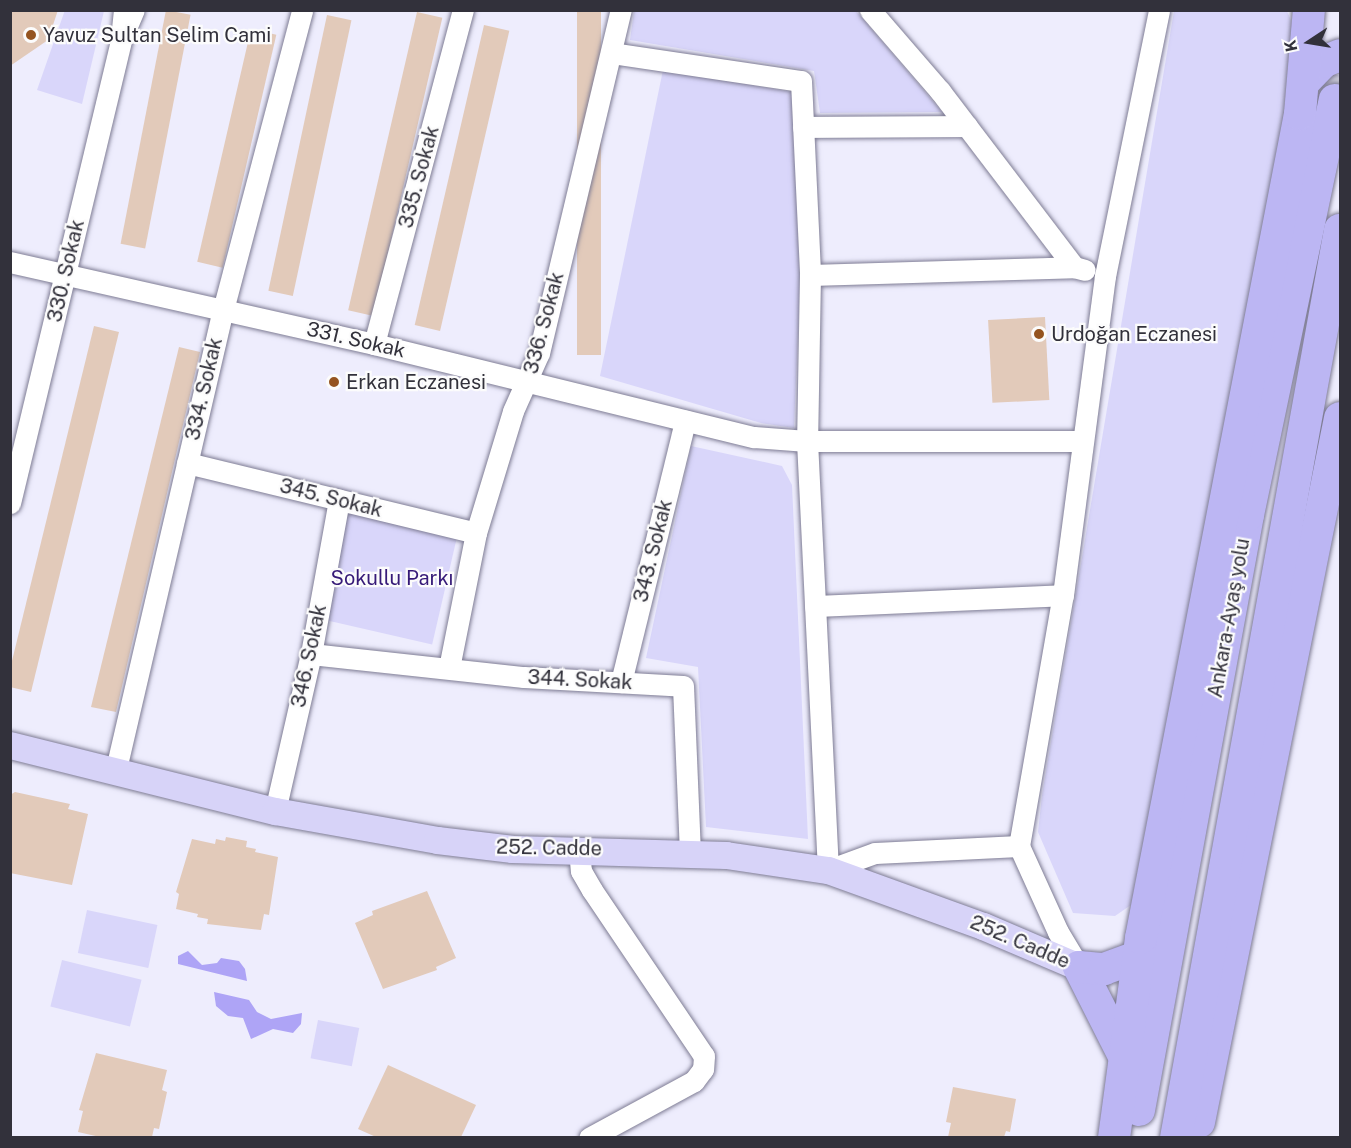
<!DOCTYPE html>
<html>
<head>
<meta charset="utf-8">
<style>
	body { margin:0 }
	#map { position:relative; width:1351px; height:1148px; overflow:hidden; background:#eeedfd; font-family:"Public Sans",sans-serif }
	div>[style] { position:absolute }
	.green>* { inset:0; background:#d9d6fa; transform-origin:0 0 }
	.water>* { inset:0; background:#aea4f6 }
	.building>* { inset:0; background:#e2caba; transform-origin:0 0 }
	.highway-tunnel>* { height:32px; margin-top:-16px; transform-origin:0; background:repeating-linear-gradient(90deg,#c8c7d6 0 32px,transparent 0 48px) }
	.roads { filter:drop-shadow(0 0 2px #7e7c94) drop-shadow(0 0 2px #7e7c94) }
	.minor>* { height:21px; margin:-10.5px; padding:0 10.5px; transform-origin:10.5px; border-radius:10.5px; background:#fff }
	.major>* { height:27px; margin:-13.5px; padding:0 13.5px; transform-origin:13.5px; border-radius:13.5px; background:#d7d3f8 }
	.highway>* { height:32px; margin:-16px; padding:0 16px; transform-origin:16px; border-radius:16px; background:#bcb6f3 }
	.dots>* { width:16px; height:16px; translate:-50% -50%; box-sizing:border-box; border:3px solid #fcfcfc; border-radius:50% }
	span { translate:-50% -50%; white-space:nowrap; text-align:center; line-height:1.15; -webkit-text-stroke:4.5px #fcfcfc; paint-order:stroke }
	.poi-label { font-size:20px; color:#32313b }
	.left { translate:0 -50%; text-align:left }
	.street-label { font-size:20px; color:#32313b }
	.park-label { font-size:20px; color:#361a78 }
	.frame { position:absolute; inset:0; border:12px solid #32313b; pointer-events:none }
	.north { position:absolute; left:1279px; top:12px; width:60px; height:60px; -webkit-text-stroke:4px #fcfcfc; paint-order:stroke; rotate:258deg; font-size:16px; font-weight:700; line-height:24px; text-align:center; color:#32313b }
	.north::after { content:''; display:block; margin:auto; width:21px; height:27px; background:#32313b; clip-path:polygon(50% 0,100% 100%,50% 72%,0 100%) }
</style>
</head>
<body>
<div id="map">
	<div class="green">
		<div style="clip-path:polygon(65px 10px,104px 11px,82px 104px,37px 90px)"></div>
		<div style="clip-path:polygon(634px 11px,856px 11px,942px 112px,820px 113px,814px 71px,630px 40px)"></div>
		<div style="clip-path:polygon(1174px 11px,1287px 11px,1292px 23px,1294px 63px,1131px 905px,1115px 916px,1073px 913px,1038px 832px,1042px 795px)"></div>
		<div style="clip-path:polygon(663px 70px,792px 92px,800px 285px,794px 428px,761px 423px,600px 376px)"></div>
		<div style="clip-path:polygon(691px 446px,782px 466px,792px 485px,808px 839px,706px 827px,698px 667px,646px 658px)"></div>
		<div style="left:347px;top:511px;width:113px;height:111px;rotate:13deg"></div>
		<div style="left:87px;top:910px;width:72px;height:44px;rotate:12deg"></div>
		<div style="left:62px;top:960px;width:82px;height:48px;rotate:14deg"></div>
		<div style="left:318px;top:1020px;width:42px;height:39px;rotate:11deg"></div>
	</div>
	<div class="water">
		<div style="clip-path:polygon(188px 951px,202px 965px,217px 963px,221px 958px,239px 961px,245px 969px,247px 981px,178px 964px,178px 956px)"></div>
		<div style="clip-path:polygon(214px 992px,249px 1000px,257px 1012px,271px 1019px,302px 1013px,301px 1024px,293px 1033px,273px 1029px,251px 1039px,243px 1018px,228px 1016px,216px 1006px)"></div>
	</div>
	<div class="building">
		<div style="clip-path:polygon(10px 10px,58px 10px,48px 40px,10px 66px)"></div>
		<div style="left:166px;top:10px;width:25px;height:238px;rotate:11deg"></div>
		<div style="left:577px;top:10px;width:24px;height:345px"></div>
		<div style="left:417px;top:12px;width:26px;height:306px;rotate:13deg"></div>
		<div style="left:327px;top:15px;width:25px;height:282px;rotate:12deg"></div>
		<div style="left:484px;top:25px;width:26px;height:308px;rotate:13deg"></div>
		<div style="left:251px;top:29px;width:26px;height:239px;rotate:13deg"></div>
		<div style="left:1045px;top:317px;width:83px;height:57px;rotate:87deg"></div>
		<div style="clip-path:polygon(94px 326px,119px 332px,31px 692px,10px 687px,10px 669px)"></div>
		<div style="clip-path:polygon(179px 347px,200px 352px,116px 712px,91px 707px)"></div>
		<div style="clip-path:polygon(15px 792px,70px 804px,68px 809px,88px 814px,72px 885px,10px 873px,10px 795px)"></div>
		<div style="clip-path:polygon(226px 837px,247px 841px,246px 847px,256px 849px,255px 852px,278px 857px,269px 915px,264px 914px,261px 930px,207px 924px,208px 919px,197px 917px,198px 914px,176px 909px,179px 894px,176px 892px,192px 839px,215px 844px,216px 839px,225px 841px)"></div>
		<div style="clip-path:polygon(427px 891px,456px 958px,436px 967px,437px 970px,383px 989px,355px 923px,373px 915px,372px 911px)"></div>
		<div style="clip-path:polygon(96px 1053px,167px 1070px,162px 1090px,167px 1092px,159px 1129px,154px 1128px,152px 1137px,100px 1137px,78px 1132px,83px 1111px,79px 1110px)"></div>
		<div style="clip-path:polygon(388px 1065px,476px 1105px,461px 1137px,376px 1137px,358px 1129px)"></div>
		<div style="clip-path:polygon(953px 1087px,1016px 1099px,1010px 1132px,1006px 1131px,1004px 1137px,948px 1137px,951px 1123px,946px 1122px)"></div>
	</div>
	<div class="highway-tunnel">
		<div style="left:1335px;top:100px;width:25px;rotate:-79deg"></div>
	</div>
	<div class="roads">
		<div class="minor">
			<div style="left:124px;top:10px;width:30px;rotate:96deg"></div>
			<div style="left:121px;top:40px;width:33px;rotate:-67deg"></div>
			<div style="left:870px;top:10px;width:107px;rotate:49.2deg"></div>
			<div style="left:940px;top:91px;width:221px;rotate:52.7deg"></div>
			<div style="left:611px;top:53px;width:192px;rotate:8.4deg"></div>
			<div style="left:801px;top:81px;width:194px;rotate:87.3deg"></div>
			<div style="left:810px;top:275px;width:166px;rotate:91deg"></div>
			<div style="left:807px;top:441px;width:430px;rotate:87.2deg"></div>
			<div style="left:828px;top:870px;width:50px;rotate:-19.9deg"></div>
			<div style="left:875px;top:853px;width:144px;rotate:-2.8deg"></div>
			<div style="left:1019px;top:846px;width:255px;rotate:-80.1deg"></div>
			<div style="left:1063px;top:595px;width:322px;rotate:-82.5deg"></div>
			<div style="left:1105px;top:276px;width:271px;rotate:-78.5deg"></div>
			<div style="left:803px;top:127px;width:164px;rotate:-0.3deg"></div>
			<div style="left:10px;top:262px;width:373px;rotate:12.7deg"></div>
			<div style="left:374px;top:344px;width:391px;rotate:13.8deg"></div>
			<div style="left:754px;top:437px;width:53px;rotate:4.3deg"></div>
			<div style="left:807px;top:441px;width:276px"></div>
			<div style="left:810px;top:275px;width:264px;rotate:-1.7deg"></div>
			<div style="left:1074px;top:267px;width:11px;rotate:15deg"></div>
			<div style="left:374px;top:344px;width:346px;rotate:-75.1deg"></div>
			<div style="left:187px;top:463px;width:297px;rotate:13.6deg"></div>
			<div style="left:10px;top:503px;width:476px;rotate:-76.5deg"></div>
			<div style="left:815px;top:606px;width:248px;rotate:-2.5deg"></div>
			<div style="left:311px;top:654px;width:214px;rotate:6.2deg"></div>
			<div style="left:524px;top:677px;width:159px;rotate:3.2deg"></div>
			<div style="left:683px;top:686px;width:167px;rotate:87.6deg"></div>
			<div style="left:449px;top:668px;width:138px;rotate:-78.7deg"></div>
			<div style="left:476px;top:533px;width:127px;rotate:-73.1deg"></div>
			<div style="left:513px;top:411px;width:64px;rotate:-65.9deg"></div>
			<div style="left:539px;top:353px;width:353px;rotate:-76.6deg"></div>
			<div style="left:621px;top:682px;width:269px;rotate:-76.2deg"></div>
			<div style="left:116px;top:769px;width:471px;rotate:-76.9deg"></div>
			<div style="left:223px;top:310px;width:310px;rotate:-75.2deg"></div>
			<div style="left:275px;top:811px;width:161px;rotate:-77.1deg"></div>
			<div style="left:311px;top:654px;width:157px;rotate:-79.7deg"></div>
			<div style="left:1019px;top:846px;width:94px;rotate:65.6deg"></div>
			<div style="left:1058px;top:932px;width:41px;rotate:59deg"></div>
			<div style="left:579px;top:849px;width:22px;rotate:85deg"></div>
			<div style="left:581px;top:871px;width:22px;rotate:60deg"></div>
			<div style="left:592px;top:890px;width:200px;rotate:56deg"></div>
			<div style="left:704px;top:1056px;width:13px;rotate:94deg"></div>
			<div style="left:703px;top:1069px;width:15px;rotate:127deg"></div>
			<div style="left:694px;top:1081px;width:119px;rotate:151.5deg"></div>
		</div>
		<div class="major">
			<div style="left:10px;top:745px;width:273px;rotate:14deg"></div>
			<div style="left:275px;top:811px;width:165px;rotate:10.1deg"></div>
			<div style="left:437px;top:840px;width:76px;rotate:6.8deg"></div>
			<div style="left:512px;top:849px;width:214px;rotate:1.6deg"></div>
			<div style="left:726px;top:855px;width:103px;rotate:8.4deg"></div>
			<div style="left:828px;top:870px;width:165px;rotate:19.9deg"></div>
			<div style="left:983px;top:926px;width:104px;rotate:23.1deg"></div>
		</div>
		<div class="highway">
			<div style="left:1304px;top:82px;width:28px;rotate:-46deg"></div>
			<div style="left:1323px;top:62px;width:18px;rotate:-22deg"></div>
			<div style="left:1126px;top:1060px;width:104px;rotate:-116.8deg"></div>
			<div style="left:1079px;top:967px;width:25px;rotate:5deg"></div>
			<div style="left:1104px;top:969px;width:37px;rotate:-20deg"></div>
			<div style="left:1139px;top:1110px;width:605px;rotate:-79.62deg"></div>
			<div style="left:1248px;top:515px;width:424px;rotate:-78.2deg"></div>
			<div style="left:1199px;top:1122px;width:718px;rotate:-78.67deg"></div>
			<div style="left:1114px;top:1138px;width:202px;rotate:-82.3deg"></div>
			<div style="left:1141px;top:938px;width:839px;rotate:-79.08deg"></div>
			<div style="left:1300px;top:114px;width:104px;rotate:-85.1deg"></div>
			<div style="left:1176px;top:1138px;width:923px;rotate:-79.76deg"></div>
		</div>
	</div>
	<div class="dots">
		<div style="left:31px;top:35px;background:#955420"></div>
		<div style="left:1039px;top:334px;background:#955420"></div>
		<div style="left:334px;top:382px;background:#955420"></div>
	</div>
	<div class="poi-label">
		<span class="left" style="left:43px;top:35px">Yavuz Sultan Selim Cami</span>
		<span class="left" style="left:1051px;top:334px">Urdoğan Eczanesi</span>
		<span class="left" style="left:346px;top:382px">Erkan Eczanesi</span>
	</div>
	<div class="street-label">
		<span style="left:419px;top:177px;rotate:-75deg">335. Sokak</span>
		<span style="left:66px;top:271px;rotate:-77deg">330. Sokak</span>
		<span style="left:544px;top:323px;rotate:-75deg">336. Sokak</span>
		<span style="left:356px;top:340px;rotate:13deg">331. Sokak</span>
		<span style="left:204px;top:389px;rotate:-77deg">334. Sokak</span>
		<span style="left:331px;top:498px;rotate:14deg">345. Sokak</span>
		<span style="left:653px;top:551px;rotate:-76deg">343. Sokak</span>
		<span style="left:1229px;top:618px;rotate:-80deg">Ankara-Ayaş yolu</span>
		<span style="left:309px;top:656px;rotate:-78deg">346. Sokak</span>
		<span style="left:580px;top:680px;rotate:3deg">344. Sokak</span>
		<span style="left:549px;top:848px;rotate:1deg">252. Cadde</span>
		<span style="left:1020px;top:942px;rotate:23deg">252. Cadde</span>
	</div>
	<div class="park-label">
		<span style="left:392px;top:578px">Sokullu Parkı</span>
	</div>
	<div class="frame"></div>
	<div class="north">K</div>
</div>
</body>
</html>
